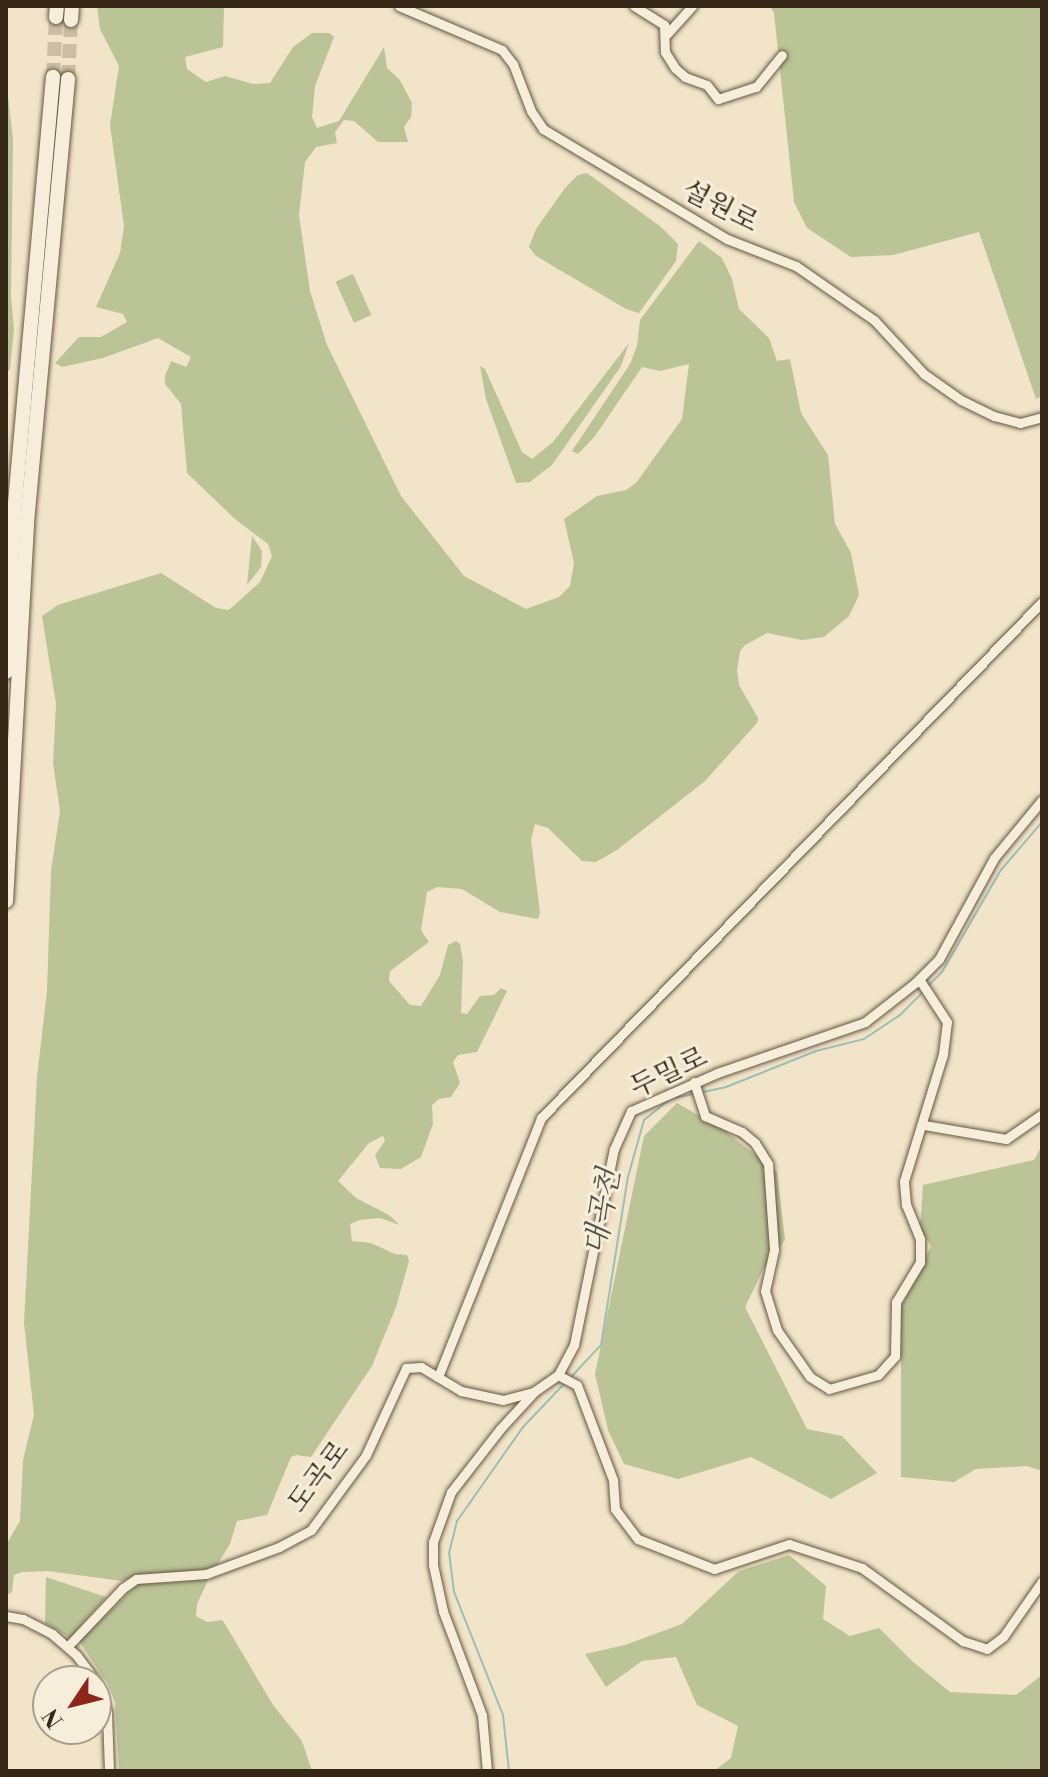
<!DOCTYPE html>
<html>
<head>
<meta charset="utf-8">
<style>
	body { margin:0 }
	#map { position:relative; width:1048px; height:1777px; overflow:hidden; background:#f2e4c8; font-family:"Libre Bodoni","Noto Serif KR",serif }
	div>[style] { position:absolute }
	.green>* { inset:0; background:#bac496; transform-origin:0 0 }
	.stream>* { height:2px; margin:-1px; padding:0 1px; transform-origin:1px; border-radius:1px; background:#9bbeb7 }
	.secondary-tunnel>* { height:14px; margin-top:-7px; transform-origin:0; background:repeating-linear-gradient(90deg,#ccbea4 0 14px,transparent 0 21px) }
	.roads { filter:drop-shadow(0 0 2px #645642) drop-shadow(0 0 2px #645642) }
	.street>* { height:9px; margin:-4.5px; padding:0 4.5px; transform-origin:4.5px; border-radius:4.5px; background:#f7eddb }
	.secondary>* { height:14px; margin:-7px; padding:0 7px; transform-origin:7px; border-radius:7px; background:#f7eddb }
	span { translate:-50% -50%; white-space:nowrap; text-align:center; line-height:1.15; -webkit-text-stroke:6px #f7eddb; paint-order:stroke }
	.street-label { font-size:28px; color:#352615 }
	.water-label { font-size:30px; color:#545446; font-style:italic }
	.frame { position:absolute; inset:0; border:8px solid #352615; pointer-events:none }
	.north { position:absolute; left:32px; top:1665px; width:80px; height:80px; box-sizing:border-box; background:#f7eddb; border:2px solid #a99d8c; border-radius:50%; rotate:235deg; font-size:22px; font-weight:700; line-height:32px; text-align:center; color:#352615 }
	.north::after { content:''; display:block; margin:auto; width:28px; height:36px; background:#8f2418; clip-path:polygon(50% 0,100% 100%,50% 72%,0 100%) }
</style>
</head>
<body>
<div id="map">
	<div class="green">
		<div style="clip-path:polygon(97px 6px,224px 6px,223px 47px,185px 57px,187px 69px,206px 82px,225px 76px,253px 84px,270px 83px,293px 47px,312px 33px,329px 33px,334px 37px,315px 86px,312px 117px,317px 128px,339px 121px,384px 47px,387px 68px,400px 80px,412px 103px,411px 117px,404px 127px,408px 142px,378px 142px,354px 121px,344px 120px,335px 132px,337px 143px,316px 147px,305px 162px,299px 215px,310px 291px,327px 345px,401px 496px,464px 576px,526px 609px,559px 597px,570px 586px,574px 563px,564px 519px,597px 496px,626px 490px,636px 483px,682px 419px,689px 364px,660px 371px,642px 367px,595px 436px,578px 454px,572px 451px,630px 364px,637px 346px,640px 320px,699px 241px,722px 258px,732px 279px,739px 309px,769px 338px,777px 361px,790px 359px,801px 413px,828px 455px,835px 524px,851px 553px,859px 595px,849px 616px,824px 637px,802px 640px,767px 633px,745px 645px,740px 651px,737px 670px,739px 685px,758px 718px,757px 723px,705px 781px,617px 850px,596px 862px,582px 861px,548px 828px,535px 824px,531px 840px,540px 913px,538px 919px,500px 912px,462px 889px,437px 887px,427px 892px,421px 930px,429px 942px,390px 971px,389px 981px,410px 1005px,421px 1006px,440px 975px,448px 945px,456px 941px,460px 944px,463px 961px,461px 1013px,467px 1014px,480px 996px,494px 995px,501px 988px,507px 991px,477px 1052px,458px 1055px,453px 1062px,460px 1083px,451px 1097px,439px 1099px,432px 1105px,433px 1124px,421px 1157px,401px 1169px,380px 1168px,375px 1155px,385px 1141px,383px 1136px,369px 1143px,338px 1181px,356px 1198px,389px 1215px,400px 1225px,380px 1218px,359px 1220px,350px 1224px,352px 1241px,371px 1243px,395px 1254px,407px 1255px,409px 1261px,396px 1307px,372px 1366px,311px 1457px,296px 1455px,291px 1457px,267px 1515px,237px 1521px,230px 1544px,217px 1565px,203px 1571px,142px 1574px,122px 1581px,48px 1571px,22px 1572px,14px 1575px,12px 1592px,6px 1595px,6px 1545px,20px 1521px,23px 1460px,34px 1415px,24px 1323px,37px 1077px,47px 991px,51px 871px,60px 811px,53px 763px,56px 704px,42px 616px,58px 605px,161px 573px,216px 608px,229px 610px,260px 582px,272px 556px,268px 544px,235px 519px,187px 473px,181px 404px,165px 384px,165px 376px,171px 361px,186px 367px,191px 357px,158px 338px,103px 358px,62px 367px,55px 363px,79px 337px,101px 337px,127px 322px,123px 314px,96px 307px,120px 253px,124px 226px,110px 125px,119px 66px,100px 29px)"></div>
		<div style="clip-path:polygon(770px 6px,1042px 6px,1042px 396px,1036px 399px,979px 232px,893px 255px,851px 257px,807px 228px,794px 202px,774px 13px)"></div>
		<div style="clip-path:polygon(6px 79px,13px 139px,11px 296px,14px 329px,10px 369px,6px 374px)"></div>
		<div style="clip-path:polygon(587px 173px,661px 227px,678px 244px,676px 261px,639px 313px,626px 309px,536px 256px,529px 247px,536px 229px,565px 188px,578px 175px)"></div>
		<div style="left:353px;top:274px;width:45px;height:19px;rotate:66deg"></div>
		<div style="clip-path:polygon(629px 343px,621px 366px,552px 465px,530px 482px,516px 483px,486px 399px,480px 366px,485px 369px,522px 452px,532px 459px,553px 442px)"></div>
		<div style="clip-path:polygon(252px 536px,262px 551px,261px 567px,247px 585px)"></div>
		<div style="clip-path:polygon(677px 1103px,724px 1130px,777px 1172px,785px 1240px,764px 1268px,745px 1307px,807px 1429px,842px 1436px,877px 1473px,831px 1499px,751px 1457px,678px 1479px,624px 1464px,608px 1430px,595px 1374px,644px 1136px)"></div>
		<div style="clip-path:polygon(1042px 1146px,1042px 1471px,1027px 1466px,976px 1469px,954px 1482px,901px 1477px,901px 1308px,931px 1246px,920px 1228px,923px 1185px,1034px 1160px)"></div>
		<div style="clip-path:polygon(789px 1555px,826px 1586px,823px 1619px,850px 1636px,879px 1628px,912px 1661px,950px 1692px,1016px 1695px,1042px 1675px,1042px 1771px,714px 1771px,731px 1758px,738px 1726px,697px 1705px,676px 1657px,642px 1661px,606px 1687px,585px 1654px,625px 1645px,682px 1624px,739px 1571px)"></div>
		<div style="clip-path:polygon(210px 1576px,197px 1604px,196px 1616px,207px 1622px,222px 1620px,225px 1624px,273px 1705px,302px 1741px,312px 1771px,119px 1771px,115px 1702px,107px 1683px,79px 1641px,138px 1584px,191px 1581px)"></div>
		<div style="clip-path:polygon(46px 1577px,106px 1597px,70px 1638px,45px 1623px)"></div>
	</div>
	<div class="stream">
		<div style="left:927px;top:987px;width:21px;rotate:-45deg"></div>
		<div style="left:942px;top:972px;width:118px;rotate:-60deg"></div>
		<div style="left:1001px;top:870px;width:63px;rotate:-49.5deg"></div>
		<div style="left:703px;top:1092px;width:24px;rotate:-12deg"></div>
		<div style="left:726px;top:1087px;width:97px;rotate:-21.8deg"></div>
		<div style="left:816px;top:1051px;width:49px;rotate:-14deg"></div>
		<div style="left:864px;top:1039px;width:43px;rotate:-33.7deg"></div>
		<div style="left:900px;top:1015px;width:33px;rotate:-45deg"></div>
		<div style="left:571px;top:1377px;width:44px;rotate:-46.8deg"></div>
		<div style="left:601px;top:1345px;width:170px;rotate:-80.9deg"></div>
		<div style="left:628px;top:1177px;width:59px;rotate:-74.3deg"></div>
		<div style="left:644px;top:1120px;width:33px;rotate:-39deg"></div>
		<div style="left:670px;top:1099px;width:24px;rotate:-12deg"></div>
		<div style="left:509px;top:1771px;width:56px;rotate:-96.1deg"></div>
		<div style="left:503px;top:1715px;width:132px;rotate:-111.7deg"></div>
		<div style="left:454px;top:1592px;width:39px;rotate:-97deg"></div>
		<div style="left:449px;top:1553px;width:33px;rotate:-76deg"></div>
		<div style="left:457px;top:1521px;width:115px;rotate:-54.9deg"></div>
		<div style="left:523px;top:1427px;width:59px;rotate:-46.4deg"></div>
	</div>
	<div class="secondary-tunnel">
		<div style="left:53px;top:77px;width:60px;rotate:-87.1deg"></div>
		<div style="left:68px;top:79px;width:59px;rotate:-87.1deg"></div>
	</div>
	<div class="roads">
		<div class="street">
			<div style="left:399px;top:6px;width:112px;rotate:23.1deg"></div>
			<div style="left:502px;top:50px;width:18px;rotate:52deg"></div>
			<div style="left:513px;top:64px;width:50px;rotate:69deg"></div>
			<div style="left:531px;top:111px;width:22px;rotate:56deg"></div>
			<div style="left:543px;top:129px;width:214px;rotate:30.9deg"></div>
			<div style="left:727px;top:239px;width:74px;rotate:21.4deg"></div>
			<div style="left:796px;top:266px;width:95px;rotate:34.7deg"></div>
			<div style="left:874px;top:320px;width:74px;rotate:47.2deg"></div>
			<div style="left:924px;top:374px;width:45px;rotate:35.1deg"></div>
			<div style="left:961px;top:400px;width:37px;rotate:26deg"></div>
			<div style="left:994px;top:416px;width:27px;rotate:15deg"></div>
			<div style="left:1020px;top:423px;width:23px;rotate:-15deg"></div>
			<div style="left:634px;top:6px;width:36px;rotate:32deg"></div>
			<div style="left:664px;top:25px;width:27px;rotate:88deg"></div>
			<div style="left:665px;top:52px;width:19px;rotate:58deg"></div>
			<div style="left:675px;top:68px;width:13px;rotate:42deg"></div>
			<div style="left:685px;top:77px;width:23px;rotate:20deg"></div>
			<div style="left:707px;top:85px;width:18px;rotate:52deg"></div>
			<div style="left:718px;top:99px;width:40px;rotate:-18deg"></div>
			<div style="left:756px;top:87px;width:41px;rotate:-50.9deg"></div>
			<div style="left:667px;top:34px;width:38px;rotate:-48deg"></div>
			<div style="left:694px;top:1082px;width:36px;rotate:72deg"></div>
			<div style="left:705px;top:1116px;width:40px;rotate:23.4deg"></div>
			<div style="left:742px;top:1132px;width:17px;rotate:40deg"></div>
			<div style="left:755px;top:1143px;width:25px;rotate:58deg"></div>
			<div style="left:768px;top:1164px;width:86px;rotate:86deg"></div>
			<div style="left:774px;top:1250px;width:42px;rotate:102.4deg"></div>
			<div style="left:765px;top:1291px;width:41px;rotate:72.9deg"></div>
			<div style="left:777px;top:1330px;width:57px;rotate:54.9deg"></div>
			<div style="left:810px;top:1377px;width:22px;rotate:32deg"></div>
			<div style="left:829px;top:1389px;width:51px;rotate:-15.9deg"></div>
			<div style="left:878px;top:1375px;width:25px;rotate:-48deg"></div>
			<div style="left:895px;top:1356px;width:54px;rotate:-88.9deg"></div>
			<div style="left:896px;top:1302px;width:47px;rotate:-59deg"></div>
			<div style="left:920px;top:1262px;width:23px;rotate:-90deg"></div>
			<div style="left:920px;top:1239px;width:37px;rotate:-112deg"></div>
			<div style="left:906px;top:1205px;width:24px;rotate:-95deg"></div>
			<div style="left:904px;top:1181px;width:133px;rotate:-72.9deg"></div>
			<div style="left:943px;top:1054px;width:32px;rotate:-83deg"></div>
			<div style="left:947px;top:1022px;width:51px;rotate:-123.1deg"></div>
			<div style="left:924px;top:1125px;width:83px;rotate:9.7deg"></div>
			<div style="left:1006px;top:1139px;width:44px;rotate:-34.8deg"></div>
			<div style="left:558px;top:1375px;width:21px;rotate:28deg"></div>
			<div style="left:577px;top:1385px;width:102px;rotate:69.2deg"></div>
			<div style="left:613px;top:1480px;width:29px;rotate:86deg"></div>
			<div style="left:615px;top:1509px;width:38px;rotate:53deg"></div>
			<div style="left:638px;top:1539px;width:82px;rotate:21.5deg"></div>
			<div style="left:714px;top:1569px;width:79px;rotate:-18.4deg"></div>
			<div style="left:789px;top:1544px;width:77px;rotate:18.2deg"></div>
			<div style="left:862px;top:1568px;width:125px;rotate:35.9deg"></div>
			<div style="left:963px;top:1641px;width:25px;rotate:18deg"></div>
			<div style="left:987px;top:1649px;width:20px;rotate:-37deg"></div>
			<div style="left:1003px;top:1637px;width:68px;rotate:-55.1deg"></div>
			<div style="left:438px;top:1377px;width:279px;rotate:-68.3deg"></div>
			<div style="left:541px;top:1118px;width:719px;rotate:-45.85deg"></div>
			<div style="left:6px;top:1616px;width:17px;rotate:10deg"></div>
			<div style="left:23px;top:1619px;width:33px;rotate:27deg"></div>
			<div style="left:52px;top:1634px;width:33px;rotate:41deg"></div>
			<div style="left:77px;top:1656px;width:31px;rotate:53deg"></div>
			<div style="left:68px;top:1646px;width:80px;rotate:-46.5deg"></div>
			<div style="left:123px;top:1588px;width:16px;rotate:-35deg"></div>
			<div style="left:136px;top:1579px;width:70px;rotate:-4.1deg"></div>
			<div style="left:206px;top:1574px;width:78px;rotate:-20.3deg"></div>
			<div style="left:279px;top:1547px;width:36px;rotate:-28deg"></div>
			<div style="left:311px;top:1530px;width:93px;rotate:-53.7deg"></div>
			<div style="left:366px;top:1455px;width:96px;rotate:-65.3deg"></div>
			<div style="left:406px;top:1368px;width:15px;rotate:-4deg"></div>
			<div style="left:421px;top:1367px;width:47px;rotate:31deg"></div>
			<div style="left:461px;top:1391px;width:43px;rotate:12.1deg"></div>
			<div style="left:503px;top:1400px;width:30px;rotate:-15deg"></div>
			<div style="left:96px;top:1682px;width:33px;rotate:70deg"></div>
			<div style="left:107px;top:1713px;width:58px;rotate:88deg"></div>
			<div style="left:487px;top:1771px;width:56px;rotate:-95.1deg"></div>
			<div style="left:482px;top:1715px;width:111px;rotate:-110.6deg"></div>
			<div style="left:443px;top:1611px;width:47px;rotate:-102.3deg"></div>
			<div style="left:433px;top:1565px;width:23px;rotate:-90deg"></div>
			<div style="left:433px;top:1542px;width:53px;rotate:-70.2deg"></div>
			<div style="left:451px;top:1492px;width:80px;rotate:-52.1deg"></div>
			<div style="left:500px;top:1429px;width:52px;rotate:-47.4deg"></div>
			<div style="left:535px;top:1391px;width:28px;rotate:-35deg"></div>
			<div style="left:558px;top:1375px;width:34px;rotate:-62deg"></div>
			<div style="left:574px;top:1345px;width:200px;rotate:-78.5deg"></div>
			<div style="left:614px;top:1149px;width:42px;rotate:-65.9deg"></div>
			<div style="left:631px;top:1111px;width:94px;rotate:-23.8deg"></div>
			<div style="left:717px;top:1073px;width:157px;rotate:-19deg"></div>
			<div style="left:865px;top:1022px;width:63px;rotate:-38deg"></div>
			<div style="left:915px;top:983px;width:34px;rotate:-45deg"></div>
			<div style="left:939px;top:959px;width:115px;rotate:-61.4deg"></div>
			<div style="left:994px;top:858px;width:75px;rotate:-50.4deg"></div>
		</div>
		<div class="secondary">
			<div style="left:56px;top:17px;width:11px;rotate:-85deg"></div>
			<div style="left:71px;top:20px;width:14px;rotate:-86deg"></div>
			<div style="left:6px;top:672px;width:158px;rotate:-87.1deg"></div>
			<div style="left:14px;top:514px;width:439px;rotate:-84.9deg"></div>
			<div style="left:6px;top:901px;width:380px;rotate:-86.8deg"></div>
			<div style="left:27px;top:522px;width:445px;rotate:-84.7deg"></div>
		</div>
	</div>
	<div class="street-label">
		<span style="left:720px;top:207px;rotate:27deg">설원로</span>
		<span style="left:669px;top:1073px;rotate:-25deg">두밀로</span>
		<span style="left:319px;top:1477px;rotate:-53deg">도곡로</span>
	</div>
	<div class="water-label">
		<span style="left:603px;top:1212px;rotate:-80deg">대곡천</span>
	</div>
	<div class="frame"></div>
	<div class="north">N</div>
</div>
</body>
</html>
